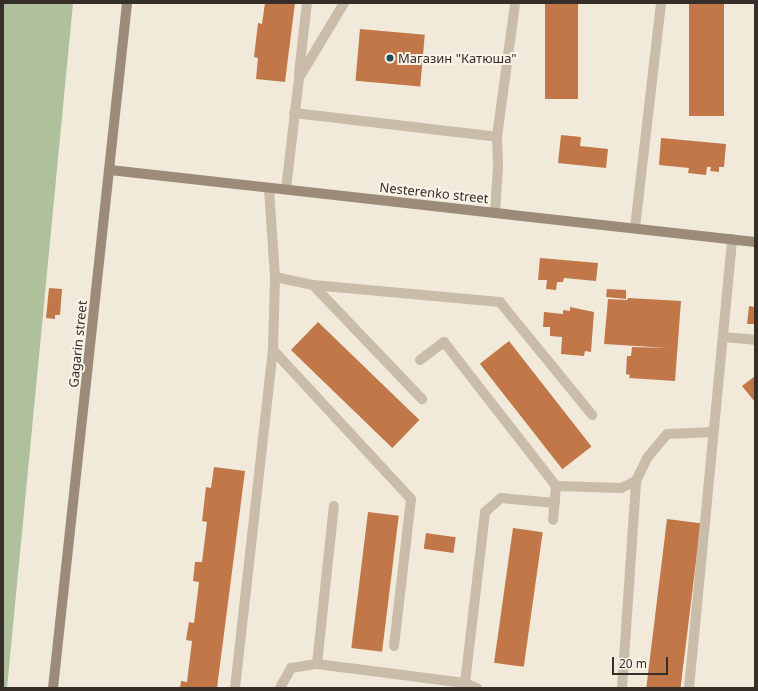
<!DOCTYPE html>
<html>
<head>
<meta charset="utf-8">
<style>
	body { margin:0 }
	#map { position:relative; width:758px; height:691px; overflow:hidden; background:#f1eadb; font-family:"Noto Sans",sans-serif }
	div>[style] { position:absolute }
	.green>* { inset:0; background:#aec09c }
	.building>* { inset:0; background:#c27748; transform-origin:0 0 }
	.street>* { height:10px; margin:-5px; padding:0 5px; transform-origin:5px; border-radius:5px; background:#c9bca8 }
	.secondary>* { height:10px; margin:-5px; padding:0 5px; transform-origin:5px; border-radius:5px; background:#9c8b79 }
	.dots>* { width:11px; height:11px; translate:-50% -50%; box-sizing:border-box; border:2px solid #f9f3e8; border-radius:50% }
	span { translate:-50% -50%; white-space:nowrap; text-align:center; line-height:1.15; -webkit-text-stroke:4px #f9f3e8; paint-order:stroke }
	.poi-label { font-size:13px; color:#362e28 }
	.left { translate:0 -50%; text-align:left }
	.street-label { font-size:13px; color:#362e28 }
	.frame { position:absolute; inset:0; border:4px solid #362e28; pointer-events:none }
	.scale { position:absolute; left:612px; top:657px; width:56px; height:18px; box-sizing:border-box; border:2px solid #362e28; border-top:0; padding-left:5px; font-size:12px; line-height:14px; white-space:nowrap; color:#362e28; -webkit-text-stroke:3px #f9f3e8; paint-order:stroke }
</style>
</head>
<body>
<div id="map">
	<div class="green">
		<div style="clip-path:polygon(3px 3px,73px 3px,7px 688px,3px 688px)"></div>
	</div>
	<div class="building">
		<div style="clip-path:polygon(265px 3px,295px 3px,285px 82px,256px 79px,258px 58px,254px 57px,258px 23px,262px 24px)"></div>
		<div style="left:545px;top:3px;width:33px;height:96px"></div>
		<div style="left:689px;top:3px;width:35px;height:113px"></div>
		<div style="left:360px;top:29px;width:65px;height:52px;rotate:5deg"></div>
		<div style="clip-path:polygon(561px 135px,581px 137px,580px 146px,608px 149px,606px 168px,558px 163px)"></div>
		<div style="clip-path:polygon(661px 138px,726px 144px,724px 167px,719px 167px,719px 172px,710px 171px,711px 167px,707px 167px,706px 175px,688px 173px,689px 168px,659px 165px)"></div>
		<div style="clip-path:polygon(540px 258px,598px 263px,596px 281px,564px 278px,563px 282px,557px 282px,556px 290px,546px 289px,547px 280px,538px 280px)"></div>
		<div style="clip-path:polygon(49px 288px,62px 289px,60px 315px,55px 315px,55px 319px,46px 318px)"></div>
		<div style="clip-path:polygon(607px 289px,626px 290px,626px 299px,606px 297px)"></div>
		<div style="clip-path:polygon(628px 298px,681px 301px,675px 381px,629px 378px,630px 375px,626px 374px,627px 356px,631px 356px,632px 347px,669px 348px,604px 344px,608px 299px,627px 300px)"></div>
		<div style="clip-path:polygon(749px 306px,755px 307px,755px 324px,747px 324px)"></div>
		<div style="clip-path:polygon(570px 307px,594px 312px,591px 352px,585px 351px,584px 356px,561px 354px,562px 337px,550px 336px,550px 327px,543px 327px,544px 312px,563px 314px,563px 310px,570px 311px)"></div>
		<div style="left:318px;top:322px;width:141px;height:39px;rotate:44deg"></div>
		<div style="left:509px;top:341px;width:134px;height:37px;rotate:52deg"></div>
		<div style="clip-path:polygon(755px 376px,755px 402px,742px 386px)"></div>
		<div style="clip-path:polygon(214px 467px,245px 471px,217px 688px,180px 688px,181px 681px,187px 682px,192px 641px,186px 640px,189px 622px,194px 623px,199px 582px,193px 581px,195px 562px,202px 562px,207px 522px,202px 521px,206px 487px,211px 488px)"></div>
		<div style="left:368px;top:512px;width:31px;height:137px;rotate:7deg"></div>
		<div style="left:667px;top:519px;width:34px;height:170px;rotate:7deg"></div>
		<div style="left:513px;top:528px;width:30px;height:136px;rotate:8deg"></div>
		<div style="left:426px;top:533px;width:30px;height:16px;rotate:8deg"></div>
	</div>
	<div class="street">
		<div style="left:299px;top:73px;width:70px;rotate:-83.5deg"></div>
		<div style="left:294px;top:113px;width:204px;rotate:6.7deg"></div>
		<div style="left:286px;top:189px;width:112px;rotate:-83.3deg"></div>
		<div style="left:299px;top:78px;width:87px;rotate:-59deg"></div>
		<div style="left:495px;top:213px;width:47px;rotate:-86.3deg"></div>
		<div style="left:498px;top:166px;width:29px;rotate:-92deg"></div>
		<div style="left:497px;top:137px;width:135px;rotate:-82.3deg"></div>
		<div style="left:635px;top:228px;width:226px;rotate:-83.4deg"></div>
		<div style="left:275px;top:277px;width:39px;rotate:12deg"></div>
		<div style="left:313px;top:285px;width:188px;rotate:5.2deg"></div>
		<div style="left:500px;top:302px;width:146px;rotate:50.8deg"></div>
		<div style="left:313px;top:285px;width:158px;rotate:46.3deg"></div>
		<div style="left:723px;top:337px;width:32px;rotate:5deg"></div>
		<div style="left:273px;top:350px;width:203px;rotate:47.2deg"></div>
		<div style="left:411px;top:499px;width:148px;rotate:96.6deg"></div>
		<div style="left:420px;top:360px;width:30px;rotate:-37deg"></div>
		<div style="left:444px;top:342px;width:182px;rotate:52.1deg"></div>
		<div style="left:556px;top:486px;width:34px;rotate:95deg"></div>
		<div style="left:556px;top:486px;width:65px;rotate:1.8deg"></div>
		<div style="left:621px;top:488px;width:17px;rotate:-25deg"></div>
		<div style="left:636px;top:481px;width:25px;rotate:-64deg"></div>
		<div style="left:647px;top:458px;width:31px;rotate:-50deg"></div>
		<div style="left:667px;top:434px;width:46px;rotate:-2.5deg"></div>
		<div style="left:317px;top:664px;width:159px;rotate:-83.9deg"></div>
		<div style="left:465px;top:683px;width:172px;rotate:-83.3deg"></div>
		<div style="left:485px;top:512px;width:21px;rotate:-41deg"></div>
		<div style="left:501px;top:498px;width:54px;rotate:5.3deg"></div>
		<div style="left:235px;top:688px;width:340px;rotate:-83.6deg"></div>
		<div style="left:273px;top:350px;width:73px;rotate:-88.4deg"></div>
		<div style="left:275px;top:277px;width:89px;rotate:-93.9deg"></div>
		<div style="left:280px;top:688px;width:23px;rotate:-61deg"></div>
		<div style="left:291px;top:668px;width:26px;rotate:-9deg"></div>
		<div style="left:317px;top:664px;width:149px;rotate:7.3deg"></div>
		<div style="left:465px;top:683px;width:13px;rotate:23deg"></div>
		<div style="left:622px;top:688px;width:207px;rotate:-86.1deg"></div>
		<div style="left:689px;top:688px;width:451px;rotate:-84.5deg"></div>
	</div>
	<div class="secondary">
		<div style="left:110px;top:170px;width:649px;rotate:6.37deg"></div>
		<div style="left:53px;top:688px;width:689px;rotate:-83.83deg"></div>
	</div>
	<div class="dots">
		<div style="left:390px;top:58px;background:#1f4a56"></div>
	</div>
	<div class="poi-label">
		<span class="left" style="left:398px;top:58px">Магазин "Катюша"</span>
	</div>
	<div class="street-label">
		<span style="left:434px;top:193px;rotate:6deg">Nesterenko street</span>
		<span style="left:78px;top:344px;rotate:-84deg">Gagarin street</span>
	</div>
	<div class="frame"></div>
	<div class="scale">20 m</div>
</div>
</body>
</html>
